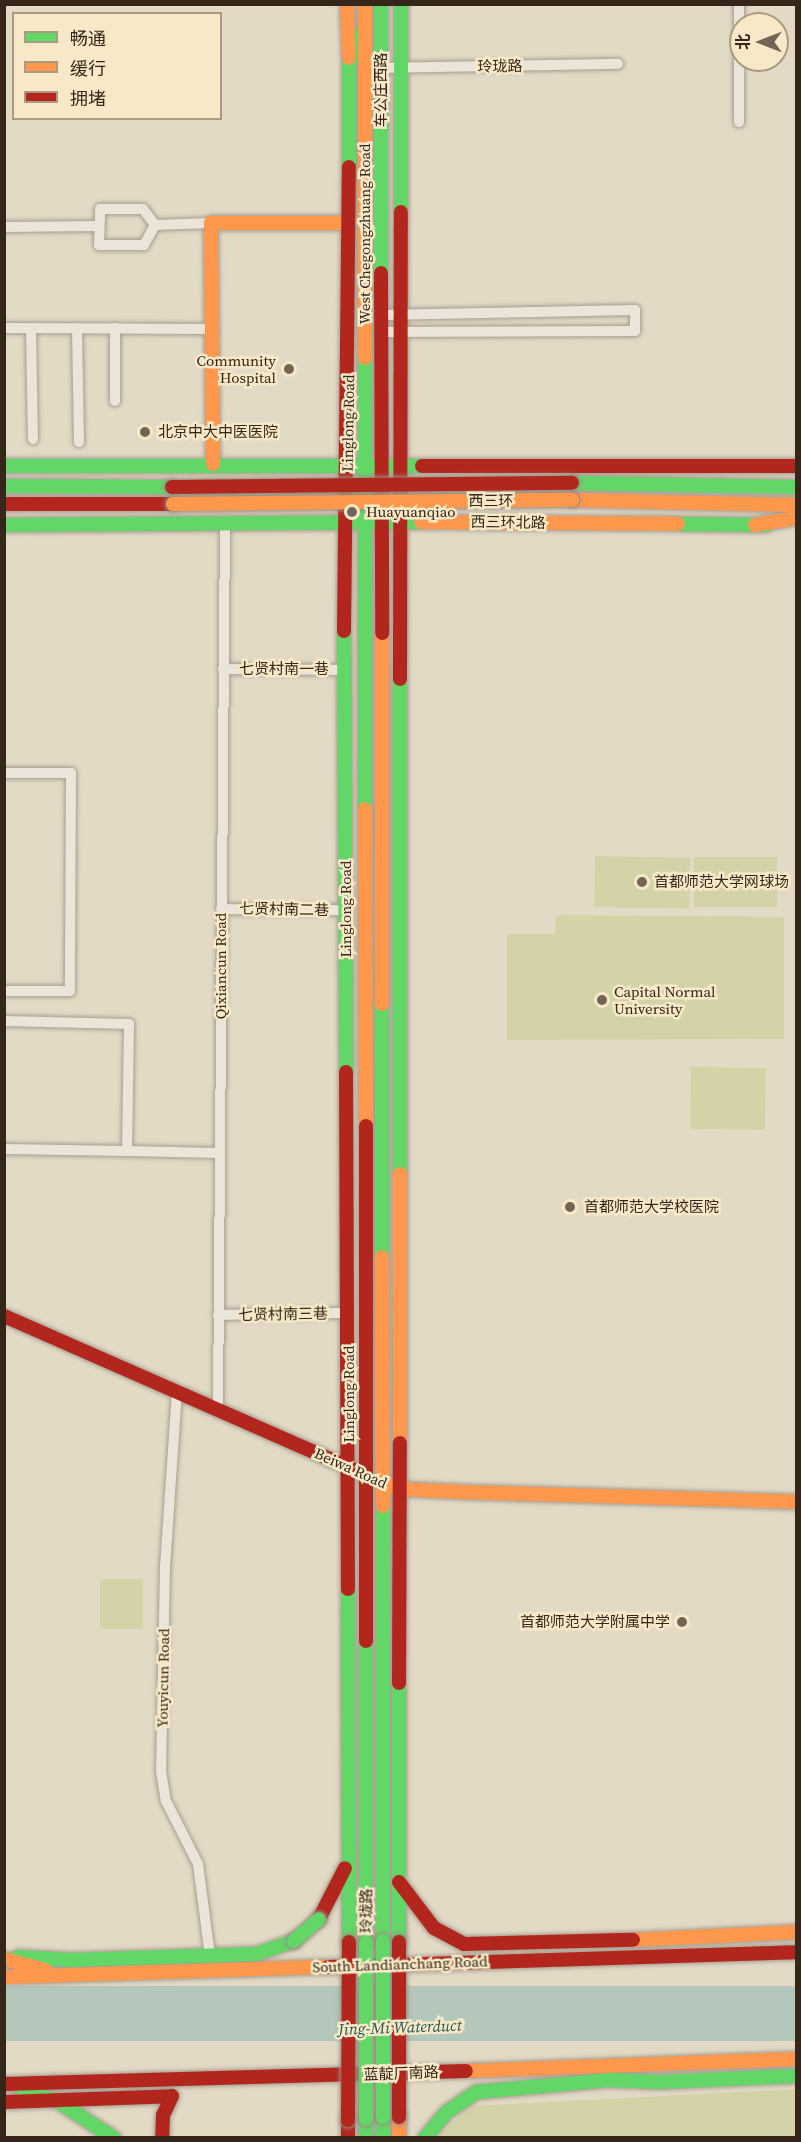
<!DOCTYPE html>
<html>
<head>
<meta charset="utf-8">
<style>
	body { margin:0 }
	#map { position:relative; width:801px; height:2142px; overflow:hidden; background:#e3dac6; font-family:"Source Serif 4","Noto Sans SC",serif }
	div>[style] { position:absolute }
	.green>* { inset:0; background:#d4d3a7; transform-origin:0 0 }
	.water>* { inset:0; background:#b3c8ba; transform-origin:0 0 }
	.roads { filter:drop-shadow(0 0 2px #a79e90) drop-shadow(0 0 2px #a79e90) }
	.street>* { height:10px; margin:-5px; padding:0 5px; transform-origin:5px; border-radius:5px; background:#ebe4d8 }
	.fast>* { height:14px; margin:-7px; padding:0 7px; transform-origin:7px; border-radius:7px; background:#63d668 }
	.slow>* { height:14px; margin:-7px; padding:0 7px; transform-origin:7px; border-radius:7px; background:#ff974d }
	.jam>* { height:14px; margin:-7px; padding:0 7px; transform-origin:7px; border-radius:7px; background:#b3261e }
	.bridges { filter:drop-shadow(0 0 2px #978e80) drop-shadow(0 0 2px #978e80) }
	.fast-bridge>* { height:14px; margin:-7px; padding:0 7px; transform-origin:7px; border-radius:7px; background:#63d668 }
	.slow-bridge>* { height:14px; margin:-7px; padding:0 7px; transform-origin:7px; border-radius:7px; background:#ff974d }
	.jam-bridge>* { height:14px; margin:-7px; padding:0 7px; transform-origin:7px; border-radius:7px; background:#b3261e }
	.dots>* { width:16px; height:16px; translate:-50% -50%; box-sizing:border-box; border:3px solid #f7e9c8; border-radius:50% }
	span { translate:-50% -50%; white-space:nowrap; text-align:center; line-height:1.15; -webkit-text-stroke:5px #f7e9c8; paint-order:stroke }
	.street-label { font-size:15px; color:#352619 }
	.poi-label { font-size:15px; color:#352619 }
	.right { translate:-100% -50%; text-align:right }
	.left { translate:0 -50%; text-align:left }
	.water-label { font-size:16px; color:#275652; font-style:italic }
	.frame { position:absolute; inset:0; border:6px solid #352619; pointer-events:none }
	.legend { position:absolute; left:12px; top:12px; width:210px; height:108px; box-sizing:border-box; background:#f7e9c8; border:2px solid #a99b82; margin:0; padding:8px 10px; list-style:none; font-size:18px; color:#352619 }
	.legend li { display:flex; align-items:center; gap:12px; height:30px }
	.legend b { width:30px; border:2px solid #a99b82 }
	.north { position:absolute; left:729px; top:12px; width:60px; height:60px; box-sizing:border-box; background:#f7e9c8; border:2px solid #a99b82; border-radius:50%; rotate:270deg; font-size:16px; font-weight:700; line-height:24px; text-align:center; color:#352619 }
	.north::after { content:''; display:block; margin:auto; width:21px; height:27px; background:#726556; clip-path:polygon(50% 0,100% 100%,50% 72%,0 100%) }
</style>
</head>
<body>
<div id="map">
	<div class="green">
		<div style="left:595px;top:856px;width:95px;height:51px;rotate:1deg"></div>
		<div style="left:694px;top:857px;width:83px;height:50px"></div>
		<div style="clip-path:polygon(556px 915px,784px 917px,784px 1039px,507px 1040px,507px 934px,555px 934px)"></div>
		<div style="left:766px;top:1068px;width:62px;height:75px;rotate:91deg"></div>
		<div style="left:100px;top:1579px;width:43px;height:50px"></div>
		<div style="clip-path:polygon(796px 2089px,796px 2137px,437px 2137px,471px 2106px)"></div>
	</div>
	<div class="water">
		<div style="left:796px;top:1986px;width:55px;height:792px;rotate:90deg"></div>
	</div>
	<div class="roads">
		<div class="street">
			<div style="left:739px;top:4px;width:118px;rotate:90deg"></div>
			<div style="left:381px;top:68px;width:237px;rotate:-1deg"></div>
			<div style="left:100px;top:209px;width:43px"></div>
			<div style="left:143px;top:209px;width:20px;rotate:53deg"></div>
			<div style="left:155px;top:225px;width:23px;rotate:119deg"></div>
			<div style="left:144px;top:245px;width:45px;rotate:180deg"></div>
			<div style="left:99px;top:245px;width:36px;rotate:-88deg"></div>
			<div style="left:155px;top:225px;width:56px;rotate:-2deg"></div>
			<div style="left:4px;top:227px;width:95px;rotate:-0.6deg"></div>
			<div style="left:381px;top:315px;width:254px;rotate:-1.1deg"></div>
			<div style="left:635px;top:310px;width:21px;rotate:90deg"></div>
			<div style="left:635px;top:331px;width:254px;rotate:179.8deg"></div>
			<div style="left:4px;top:328px;width:208px;rotate:0.3deg"></div>
			<div style="left:31px;top:328px;width:111px;rotate:89deg"></div>
			<div style="left:77px;top:328px;width:114px;rotate:89deg"></div>
			<div style="left:115px;top:401px;width:73px;rotate:-90deg"></div>
			<div style="left:223px;top:669px;width:122px;rotate:0.5deg"></div>
			<div style="left:4px;top:773px;width:67px"></div>
			<div style="left:71px;top:773px;width:218px;rotate:90.3deg"></div>
			<div style="left:70px;top:991px;width:66px;rotate:180deg"></div>
			<div style="left:221px;top:909px;width:125px;rotate:0.5deg"></div>
			<div style="left:4px;top:1021px;width:125px;rotate:1.4deg"></div>
			<div style="left:129px;top:1024px;width:127px;rotate:90.9deg"></div>
			<div style="left:127px;top:1151px;width:123px;rotate:-179.1deg"></div>
			<div style="left:127px;top:1151px;width:92px;rotate:1.2deg"></div>
			<div style="left:218px;top:1315px;width:131px;rotate:-0.9deg"></div>
			<div style="left:177px;top:1391px;width:175px;rotate:93.9deg"></div>
			<div style="left:165px;top:1566px;width:205px;rotate:91.1deg"></div>
			<div style="left:161px;top:1771px;width:30px;rotate:81deg"></div>
			<div style="left:166px;top:1801px;width:71px;rotate:63.1deg"></div>
			<div style="left:198px;top:1864px;width:93px;rotate:82.6deg"></div>
			<div style="left:218px;top:1410px;width:888px;rotate:-89.55deg"></div>
		</div>
		<div class="fast">
			<div style="left:381px;top:4px;width:269px;rotate:90deg"></div>
			<div style="left:349px;top:167px;width:102px;rotate:-90deg"></div>
			<div style="left:349px;top:65px;width:40px;rotate:-68deg"></div>
			<div style="left:401px;top:212px;width:208px;rotate:-90deg"></div>
			<div style="left:365px;top:358px;width:451px;rotate:90deg"></div>
			<div style="left:4px;top:466px;width:418px"></div>
			<div style="left:572px;top:483px;width:224px;rotate:1deg"></div>
			<div style="left:4px;top:486px;width:168px;rotate:0.3deg"></div>
			<div style="left:678px;top:524px;width:88px;rotate:0.7deg"></div>
			<div style="left:4px;top:525px;width:417px;rotate:-0.4deg"></div>
			<div style="left:344px;top:631px;width:441px;rotate:89.7deg"></div>
			<div style="left:382px;top:1004px;width:253px;rotate:90deg"></div>
			<div style="left:400px;top:1174px;width:495px;rotate:-90deg"></div>
			<div style="left:383px;top:1506px;width:435px;rotate:90deg"></div>
			<div style="left:348px;top:1589px;width:353px;rotate:89.8deg"></div>
			<div style="left:366px;top:1641px;width:301px;rotate:90deg"></div>
			<div style="left:399px;top:1942px;width:259px;rotate:-90deg"></div>
			<div style="left:18px;top:1957px;width:54px;rotate:3.2deg"></div>
			<div style="left:72px;top:1960px;width:184px;rotate:-1.9deg"></div>
			<div style="left:256px;top:1954px;width:40px;rotate:-18.9deg"></div>
			<div style="left:24px;top:2092px;width:34px;rotate:15deg"></div>
			<div style="left:57px;top:2101px;width:68px;rotate:33deg"></div>
			<div style="left:383px;top:2117px;width:21px;rotate:90deg"></div>
			<div style="left:366px;top:2119px;width:19px;rotate:90deg"></div>
			<div style="left:425px;top:2138px;width:34px;rotate:-50deg"></div>
			<div style="left:447px;top:2112px;width:36px;rotate:-34deg"></div>
			<div style="left:477px;top:2092px;width:134px;rotate:-5.2deg"></div>
			<div style="left:610px;top:2080px;width:49px;rotate:2.3deg"></div>
			<div style="left:659px;top:2082px;width:137px;rotate:-2.5deg"></div>
		</div>
		<div class="slow">
			<div style="left:347px;top:4px;width:54px;rotate:87.9deg"></div>
			<div style="left:365px;top:4px;width:354px;rotate:90deg"></div>
			<div style="left:213px;top:464px;width:241px;rotate:-90.5deg"></div>
			<div style="left:211px;top:223px;width:138px"></div>
			<div style="left:572px;top:500px;width:224px;rotate:1.3deg"></div>
			<div style="left:421px;top:522px;width:257px;rotate:0.4deg"></div>
			<div style="left:755px;top:525px;width:42px;rotate:-9.7deg"></div>
			<div style="left:382px;top:633px;width:371px;rotate:90deg"></div>
			<div style="left:365px;top:809px;width:317px;rotate:89.8deg"></div>
			<div style="left:382px;top:1257px;width:249px;rotate:89.8deg"></div>
			<div style="left:400px;top:1443px;width:269px;rotate:-90deg"></div>
			<div style="left:390px;top:1485px;width:10px;rotate:24deg"></div>
			<div style="left:399px;top:1489px;width:65px;rotate:2.6deg"></div>
			<div style="left:464px;top:1492px;width:332px;rotate:1.7deg"></div>
			<div style="left:633px;top:1940px;width:163px;rotate:-2.8deg"></div>
			<div style="left:4px;top:1959px;width:43px;rotate:14.7deg"></div>
			<div style="left:4px;top:1977px;width:324px;rotate:-1.8deg"></div>
			<div style="left:466px;top:2071px;width:330px;rotate:-2.1deg"></div>
			<div style="left:399px;top:2117px;width:21px;rotate:90deg"></div>
		</div>
		<div class="jam">
			<div style="left:381px;top:273px;width:360px;rotate:89.8deg"></div>
			<div style="left:422px;top:466px;width:374px"></div>
			<div style="left:4px;top:504px;width:169px"></div>
			<div style="left:344px;top:631px;width:464px;rotate:-89.4deg"></div>
			<div style="left:400px;top:679px;width:467px;rotate:-89.9deg"></div>
			<div style="left:346px;top:1072px;width:517px;rotate:89.78deg"></div>
			<div style="left:366px;top:1126px;width:515px;rotate:90deg"></div>
			<div style="left:4px;top:1316px;width:386px;rotate:23.7deg"></div>
			<div style="left:399px;top:1683px;width:240px;rotate:-89.8deg"></div>
			<div style="left:399px;top:1882px;width:58px;rotate:52.7deg"></div>
			<div style="left:434px;top:1928px;width:34px;rotate:28deg"></div>
			<div style="left:464px;top:1944px;width:169px;rotate:-1.4deg"></div>
			<div style="left:319px;top:1919px;width:57px;rotate:-63deg"></div>
			<div style="left:328px;top:1967px;width:468px;rotate:-1.8deg"></div>
			<div style="left:4px;top:2084px;width:462px;rotate:-1.6deg"></div>
			<div style="left:4px;top:2102px;width:168px;rotate:-2deg"></div>
			<div style="left:172px;top:2096px;width:21px;rotate:115deg"></div>
			<div style="left:163px;top:2115px;width:23px;rotate:92deg"></div>
			<div style="left:348px;top:2120px;width:18px;rotate:90deg"></div>
		</div>
	</div>
	<div class="bridges">
		<div class="fast-bridge">
			<div style="left:294px;top:1941px;width:33px;rotate:-41deg"></div>
			<div style="left:383px;top:1941px;width:176px;rotate:90deg"></div>
			<div style="left:366px;top:1942px;width:177px;rotate:90deg"></div>
		</div>
		<div class="slow-bridge">
			<div style="left:173px;top:504px;width:399px;rotate:-0.6deg"></div>
		</div>
		<div class="jam-bridge">
			<div style="left:172px;top:487px;width:400px;rotate:-0.6deg"></div>
			<div style="left:399px;top:1942px;width:175px;rotate:90deg"></div>
			<div style="left:348px;top:2120px;width:178px;rotate:-89.7deg"></div>
		</div>
	</div>
	<div class="dots">
		<div style="left:289px;top:369px;background:#726556"></div>
		<div style="left:145px;top:432px;background:#726556"></div>
		<div style="left:352px;top:512px;background:#726556"></div>
		<div style="left:642px;top:882px;background:#726556"></div>
		<div style="left:602px;top:1000px;background:#726556"></div>
		<div style="left:570px;top:1207px;background:#726556"></div>
		<div style="left:682px;top:1622px;background:#726556"></div>
	</div>
	<div class="street-label">
		<span style="left:500px;top:66px;rotate:-1deg">玲珑路</span>
		<span style="left:381px;top:90px;rotate:-90deg">车公庄西路</span>
		<span style="left:365px;top:234px;rotate:-90deg">West Chegongzhuang Road</span>
		<span style="left:348px;top:423px;rotate:-89deg">Linglong Road</span>
		<span style="left:491px;top:501px">西三环</span>
		<span style="left:508px;top:522px;rotate:1deg">西三环北路</span>
		<span style="left:284px;top:669px">七贤村南一巷</span>
		<span style="left:284px;top:909px;rotate:1deg">七贤村南二巷</span>
		<span style="left:346px;top:909px;rotate:-90deg">Linglong Road</span>
		<span style="left:221px;top:966px;rotate:-90deg">Qixiancun Road</span>
		<span style="left:283px;top:1314px;rotate:-1deg">七贤村南三巷</span>
		<span style="left:349px;top:1394px;rotate:-90deg">Linglong Road</span>
		<span style="left:351px;top:1468px;rotate:24deg">Beiwa Road</span>
		<span style="left:163px;top:1678px;rotate:-89deg">Youyicun Road</span>
		<span style="left:366px;top:1911px;rotate:-90deg">玲珑路</span>
		<span style="left:400px;top:1964px;rotate:-2deg">South Landianchang Road</span>
		<span style="left:401px;top:2073px;rotate:-2deg">蓝靛厂南路</span>
	</div>
	<div class="poi-label">
		<span class="right" style="left:276px;top:369px">Community<br>Hospital</span>
		<span class="left" style="left:158px;top:432px">北京中大中医医院</span>
		<span class="left" style="left:366px;top:512px">Huayuanqiao</span>
		<span class="left" style="left:654px;top:882px">首都师范大学网球场</span>
		<span class="left" style="left:614px;top:1000px">Capital Normal<br>University</span>
		<span class="left" style="left:584px;top:1207px">首都师范大学校医院</span>
		<span class="right" style="left:670px;top:1622px">首都师范大学附属中学</span>
	</div>
	<div class="water-label">
		<span style="left:400px;top:2027px;rotate:-2deg">Jing-Mi Waterduct</span>
	</div>
	<div class="frame"></div>
	<ul class="legend">
	<li><b style="height:8px;background:#63d668"></b>畅通</li>
	<li><b style="height:8px;background:#ff974d"></b>缓行</li>
	<li><b style="height:8px;background:#b3261e"></b>拥堵</li>
	</ul>
	<div class="north">北</div>
</div>
</body>
</html>
